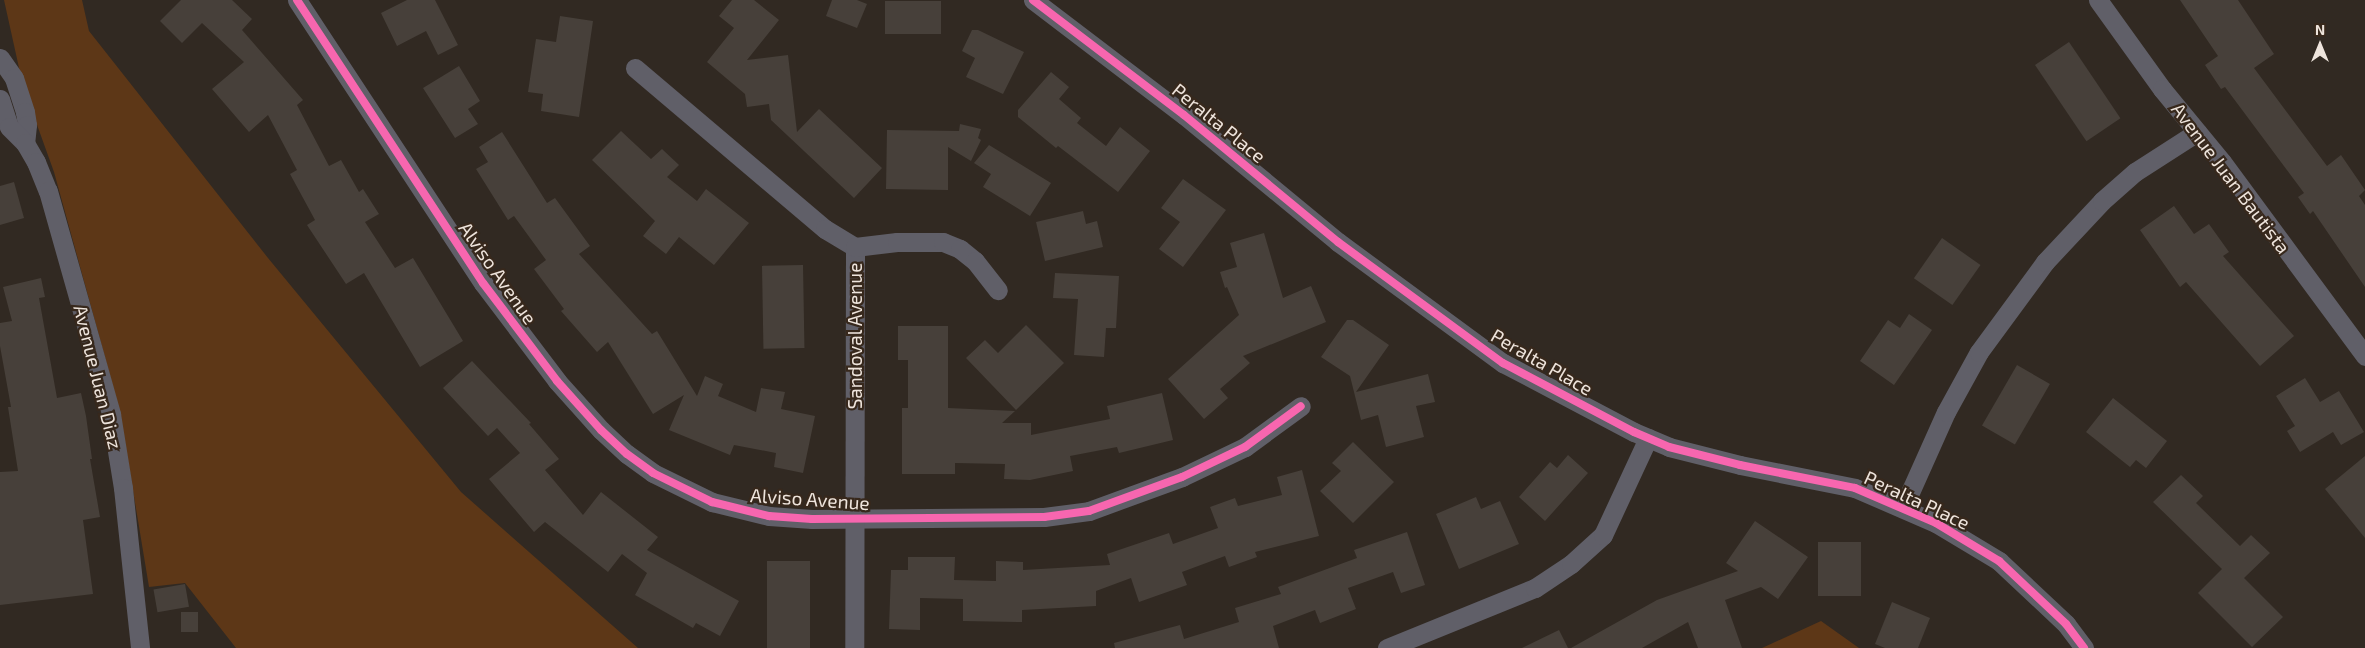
<!DOCTYPE html>
<html>
<head>
<meta charset="utf-8">
<style>
	body { margin:0 }
	#map { position:relative; width:2365px; height:648px; overflow:hidden; background:#312922; font-family:"Exo 2",sans-serif }
	div>[style] { position:absolute }
	.green>* { inset:0; background:#5d3717 }
	.building>* { inset:0; background:#47403a; transform-origin:0 0 }
	.minor>* { height:19px; margin:-9.5px; padding:0 9.5px; transform-origin:9.5px; border-radius:9.5px; background:#605f68 }
	.cycleway>* { height:8px; margin:-4px; padding:0 4px; transform-origin:4px; border-radius:4px; background:#f766af }
	span { translate:-50% -50%; white-space:nowrap; text-align:center; line-height:1.15; -webkit-text-stroke:4.5px #37281c; paint-order:stroke }
	.street-label { font-size:19px; color:#eee4dc }
	.north { position:absolute; left:2295px; top:20px; width:50px; height:50px; -webkit-text-stroke:4px #37281c; paint-order:stroke; rotate:0deg; font-size:14px; font-weight:700; line-height:20px; text-align:center; color:#eee4dc }
	.north::after { content:''; display:block; margin:auto; width:18px; height:22px; background:#eee4dc; clip-path:polygon(50% 0,100% 100%,50% 72%,0 100%) }
</style>
</head>
<body>
<div id="map">
	<div class="green">
		<div style="clip-path:polygon(4px 0,82px 0,89px 31px,268px 258px,461px 492px,638px 648px,236px 648px,185px 583px,149px 587px,120px 412px,54px 172px,23px 86px)"></div>
		<div style="clip-path:polygon(1821px 621px,1859px 648px,1762px 648px)"></div>
	</div>
	<div class="building">
		<div style="clip-path:polygon(181px 0,232px 0,252px 19px,242px 30px,303px 100px,297px 105px,329px 166px,341px 160px,359px 192px,363px 189px,379px 214px,365px 222px,395px 268px,413px 258px,463px 341px,420px 367px,364px 273px,346px 284px,307px 225px,315px 220px,290px 174px,297px 170px,268px 115px,249px 132px,212px 89px,244px 62px,202px 23px,182px 43px,160px 21px)"></div>
		<div style="clip-path:polygon(407px 0,435px 0,458px 45px,438px 55px,426px 31px,397px 46px,381px 13px)"></div>
		<div style="clip-path:polygon(732px 0,754px 0,779px 20px,747px 60px,788px 55px,797px 132px,819px 109px,882px 168px,854px 198px,771px 120px,769px 104px,747px 107px,745px 94px,707px 62px,734px 28px,719px 16px)"></div>
		<div style="clip-path:polygon(832px 0,857px 0,867px 4px,857px 28px,826px 16px)"></div>
		<div style="clip-path:polygon(2180px 0,2238px 0,2274px 54px,2254px 68px,2327px 166px,2341px 155px,2365px 190px,2359px 196px,2365px 205px,2365px 287px,2313px 211px,2310px 214px,2298px 197px,2304px 193px,2225px 87px,2221px 89px,2205px 65px,2218px 56px)"></div>
		<div style="left:885px;top:1px;width:56px;height:33px"></div>
		<div style="clip-path:polygon(560px 16px,593px 21px,579px 117px,541px 111px,543px 94px,528px 92px,536px 39px,556px 42px)"></div>
		<div style="clip-path:polygon(972px 30px,978px 30px,1024px 52px,1003px 94px,966px 77px,975px 58px,962px 51px)"></div>
		<div style="left:2069px;top:42px;width:92px;height:41px;rotate:56deg"></div>
		<div style="clip-path:polygon(459px 66px,480px 101px,468px 109px,478px 124px,455px 138px,423px 88px)"></div>
		<div style="clip-path:polygon(1051px 72px,1069px 87px,1059px 99px,1081px 118px,1077px 123px,1106px 146px,1120px 127px,1150px 151px,1118px 192px,1058px 146px,1056px 148px,1018px 117px,1018px 110px)"></div>
		<div style="clip-path:polygon(960px 124px,981px 129px,978px 138px,981px 140px,971px 161px,948px 147px,948px 190px,886px 189px,887px 130px,959px 131px)"></div>
		<div style="clip-path:polygon(621px 131px,651px 159px,662px 149px,679px 165px,667px 177px,697px 201px,706px 189px,749px 223px,714px 265px,679px 237px,666px 254px,643px 236px,655px 221px,592px 160px)"></div>
		<div style="clip-path:polygon(502px 132px,547px 203px,555px 198px,590px 246px,579px 254px,652px 334px,657px 331px,697px 396px,705px 376px,723px 384px,718px 396px,756px 412px,761px 388px,785px 392px,781px 409px,815px 416px,803px 473px,774px 467px,776px 453px,734px 445px,730px 455px,669px 430px,684px 395px,653px 414px,608px 342px,597px 352px,561px 311px,564px 309px,534px 269px,546px 260px,514px 216px,508px 220px,476px 169px,488px 162px,479px 147px)"></div>
		<div style="clip-path:polygon(989px 145px,1051px 183px,1030px 216px,983px 187px,991px 174px,974px 163px)"></div>
		<div style="clip-path:polygon(1183px 179px,1226px 210px,1183px 267px,1159px 249px,1180px 222px,1161px 208px)"></div>
		<div style="clip-path:polygon(14px 182px,24px 218px,0 225px,0 186px)"></div>
		<div style="clip-path:polygon(2174px 206px,2194px 234px,2209px 224px,2229px 252px,2223px 256px,2294px 336px,2260px 366px,2186px 282px,2180px 287px,2140px 230px)"></div>
		<div style="clip-path:polygon(1083px 211px,1086px 224px,1097px 221px,1103px 247px,1045px 261px,1036px 222px)"></div>
		<div style="clip-path:polygon(1264px 233px,1283px 298px,1311px 286px,1326px 322px,1243px 356px,1250px 363px,1220px 389px,1228px 398px,1204px 419px,1168px 379px,1239px 315px,1227px 287px,1225px 288px,1220px 272px,1237px 267px,1230px 243px)"></div>
		<div style="left:1942px;top:238px;width:47px;height:49px;rotate:35deg"></div>
		<div style="left:803px;top:265px;width:83px;height:41px;rotate:89deg"></div>
		<div style="clip-path:polygon(1055px 273px,1119px 276px,1116px 328px,1106px 328px,1104px 357px,1074px 355px,1078px 299px,1053px 298px)"></div>
		<div style="clip-path:polygon(41px 278px,45px 297px,39px 298px,57px 398px,81px 393px,86px 416px,92px 459px,90px 459px,100px 517px,83px 520px,93px 594px,0 605px,0 472px,18px 471px,8px 407px,11px 407px,0 346px,0 323px,12px 321px,3px 287px)"></div>
		<div style="clip-path:polygon(1909px 314px,1932px 330px,1894px 385px,1860px 361px,1888px 320px,1900px 328px)"></div>
		<div style="clip-path:polygon(1347px 320px,1353px 320px,1389px 345px,1356px 392px,1428px 374px,1435px 402px,1416px 406px,1424px 437px,1386px 447px,1378px 415px,1361px 420px,1350px 376px,1321px 357px)"></div>
		<div style="clip-path:polygon(1026px 325px,1064px 363px,1016px 410px,966px 358px,985px 340px,998px 353px)"></div>
		<div style="clip-path:polygon(898px 326px,948px 326px,948px 408px,1015px 411px,1002px 423px,1031px 423px,1031px 435px,1110px 419px,1107px 406px,1162px 393px,1173px 440px,1119px 453px,1117px 447px,1070px 456px,1073px 471px,1030px 480px,1004px 479px,1005px 464px,955px 463px,955px 474px,902px 474px,902px 408px,908px 408px,908px 360px,898px 360px)"></div>
		<div style="clip-path:polygon(472px 361px,531px 423px,529px 424px,559px 459px,545px 470px,583px 515px,601px 492px,658px 537px,647px 550px,739px 601px,720px 636px,696px 623px,693px 628px,635px 595px,647px 573px,622px 554px,608px 572px,545px 522px,534px 532px,489px 479px,520px 453px,497px 428px,488px 436px,443px 388px)"></div>
		<div style="left:2017px;top:365px;width:38px;height:70px;rotate:30deg"></div>
		<div style="clip-path:polygon(2305px 378px,2320px 402px,2339px 391px,2364px 432px,2341px 445px,2333px 432px,2300px 452px,2287px 431px,2295px 426px,2276px 396px)"></div>
		<div style="clip-path:polygon(2113px 398px,2167px 441px,2146px 468px,2136px 460px,2130px 467px,2086px 432px)"></div>
		<div style="clip-path:polygon(1353px 442px,1394px 482px,1353px 523px,1320px 491px,1341px 471px,1332px 463px)"></div>
		<div style="clip-path:polygon(1568px 455px,1588px 473px,1545px 521px,1519px 497px,1550px 462px,1557px 468px)"></div>
		<div style="clip-path:polygon(2365px 456px,2365px 538px,2325px 489px)"></div>
		<div style="clip-path:polygon(1302px 470px,1319px 536px,1255px 552px,1257px 557px,1229px 567px,1225px 556px,1182px 572px,1187px 585px,1139px 602px,1131px 578px,1096px 591px,1096px 606px,1022px 610px,1022px 622px,963px 621px,963px 599px,920px 598px,920px 630px,889px 629px,891px 570px,908px 570px,908px 557px,955px 557px,954px 580px,996px 581px,996px 561px,1023px 562px,1023px 570px,1110px 565px,1107px 554px,1169px 533px,1173px 544px,1218px 528px,1210px 507px,1235px 498px,1238px 506px,1282px 495px,1277px 477px)"></div>
		<div style="clip-path:polygon(2181px 475px,2203px 496px,2196px 503px,2240px 546px,2251px 535px,2270px 553px,2244px 578px,2283px 617px,2252px 647px,2198px 593px,2222px 569px,2153px 502px)"></div>
		<div style="clip-path:polygon(1476px 497px,1481px 509px,1500px 501px,1519px 544px,1459px 569px,1436px 514px)"></div>
		<div style="clip-path:polygon(1755px 521px,1808px 557px,1778px 599px,1761px 587px,1725px 600px,1742px 648px,1698px 648px,1688px 622px,1642px 648px,1571px 648px,1657px 600px,1738px 571px,1726px 563px)"></div>
		<div style="clip-path:polygon(1407px 532px,1425px 585px,1401px 593px,1393px 572px,1348px 588px,1356px 609px,1320px 623px,1315px 610px,1273px 626px,1279px 648px,1115px 648px,1114px 643px,1180px 625px,1184px 639px,1239px 622px,1235px 608px,1281px 594px,1278px 587px,1357px 558px,1354px 550px)"></div>
		<div style="left:1818px;top:542px;width:43px;height:54px"></div>
		<div style="left:767px;top:561px;width:43px;height:87px"></div>
		<div style="left:185px;top:584px;width:23px;height:32px;rotate:80deg"></div>
		<div style="clip-path:polygon(1892px 602px,1930px 618px,1918px 648px,1885px 648px,1875px 644px)"></div>
		<div style="left:181px;top:612px;width:17px;height:20px"></div>
		<div style="clip-path:polygon(1559px 630px,1568px 648px,1522px 648px)"></div>
	</div>
	<div class="minor">
		<div style="left:297px;top:0;width:339px;rotate:56.7deg"></div>
		<div style="left:483px;top:283px;width:123px;rotate:52.9deg"></div>
		<div style="left:557px;top:381px;width:66px;rotate:48.1deg"></div>
		<div style="left:601px;top:430px;width:35px;rotate:43deg"></div>
		<div style="left:627px;top:454px;width:32px;rotate:36deg"></div>
		<div style="left:653px;top:473px;width:66px;rotate:26.2deg"></div>
		<div style="left:712px;top:502px;width:59px;rotate:13.8deg"></div>
		<div style="left:769px;top:516px;width:43px;rotate:4deg"></div>
		<div style="left:812px;top:519px;width:232px;rotate:-0.5deg"></div>
		<div style="left:1044px;top:517px;width:45px;rotate:-7.6deg"></div>
		<div style="left:1089px;top:511px;width:99px;rotate:-20.1deg"></div>
		<div style="left:1182px;top:477px;width:70px;rotate:-25.5deg"></div>
		<div style="left:1245px;top:447px;width:69px;rotate:-36.2deg"></div>
		<div style="left:1033px;top:0;width:190px;rotate:37.3deg"></div>
		<div style="left:1184px;top:115px;width:200px;rotate:39.5deg"></div>
		<div style="left:1338px;top:242px;width:205px;rotate:36.3deg"></div>
		<div style="left:1503px;top:363px;width:148px;rotate:27.8deg"></div>
		<div style="left:1634px;top:432px;width:38px;rotate:23deg"></div>
		<div style="left:1669px;top:447px;width:73px;rotate:14.2deg"></div>
		<div style="left:1740px;top:465px;width:117px;rotate:11.3deg"></div>
		<div style="left:1855px;top:488px;width:88px;rotate:23.4deg"></div>
		<div style="left:1936px;top:523px;width:74px;rotate:31.1deg"></div>
		<div style="left:1999px;top:561px;width:92px;rotate:43.2deg"></div>
		<div style="left:2066px;top:624px;width:30px;rotate:53deg"></div>
		<div style="left:2098px;top:0;width:110px;rotate:54.3deg"></div>
		<div style="left:2162px;top:89px;width:94px;rotate:50.6deg"></div>
		<div style="left:2222px;top:162px;width:241px;rotate:53.6deg"></div>
		<div style="left:0;top:58px;width:24px;rotate:55deg"></div>
		<div style="left:14px;top:78px;width:36px;rotate:72deg"></div>
		<div style="left:25px;top:112px;width:13px;rotate:81deg"></div>
		<div style="left:27px;top:125px;width:18px;rotate:96deg"></div>
		<div style="left:635px;top:68px;width:249px;rotate:40.3deg"></div>
		<div style="left:825px;top:229px;width:35px;rotate:31deg"></div>
		<div style="left:855px;top:247px;width:401px;rotate:90.1deg"></div>
		<div style="left:0;top:99px;width:29px;rotate:72deg"></div>
		<div style="left:9px;top:127px;width:23px;rotate:45deg"></div>
		<div style="left:25px;top:143px;width:22px;rotate:60deg"></div>
		<div style="left:36px;top:162px;width:31px;rotate:68deg"></div>
		<div style="left:48px;top:191px;width:232px;rotate:74.2deg"></div>
		<div style="left:111px;top:414px;width:75px;rotate:80.8deg"></div>
		<div style="left:123px;top:488px;width:161px;rotate:83.9deg"></div>
		<div style="left:855px;top:247px;width:42px;rotate:-6.8deg"></div>
		<div style="left:897px;top:242px;width:46px"></div>
		<div style="left:943px;top:242px;width:18px;rotate:22deg"></div>
		<div style="left:960px;top:249px;width:19px;rotate:39deg"></div>
		<div style="left:975px;top:261px;width:37px;rotate:52deg"></div>
		<div style="left:1903px;top:508px;width:105px;rotate:-65.9deg"></div>
		<div style="left:1946px;top:412px;width:68px;rotate:-61.2deg"></div>
		<div style="left:1979px;top:352px;width:112px;rotate:-53.7deg"></div>
		<div style="left:2045px;top:262px;width:83px;rotate:-46.9deg"></div>
		<div style="left:2102px;top:201px;width:44px;rotate:-41.3deg"></div>
		<div style="left:2135px;top:172px;width:74px;rotate:-32.8deg"></div>
		<div style="left:1387px;top:648px;width:160px;rotate:-22.1deg"></div>
		<div style="left:1535px;top:588px;width:43px;rotate:-33.7deg"></div>
		<div style="left:1571px;top:564px;width:43px;rotate:-42.2deg"></div>
		<div style="left:1603px;top:535px;width:107px;rotate:-65.1deg"></div>
	</div>
	<div class="cycleway">
		<div style="left:297px;top:0;width:339px;rotate:56.7deg"></div>
		<div style="left:483px;top:283px;width:123px;rotate:52.9deg"></div>
		<div style="left:557px;top:381px;width:66px;rotate:48.1deg"></div>
		<div style="left:601px;top:430px;width:35px;rotate:43deg"></div>
		<div style="left:627px;top:454px;width:32px;rotate:36deg"></div>
		<div style="left:653px;top:473px;width:66px;rotate:26.2deg"></div>
		<div style="left:712px;top:502px;width:59px;rotate:13.8deg"></div>
		<div style="left:769px;top:516px;width:43px;rotate:4deg"></div>
		<div style="left:812px;top:519px;width:232px;rotate:-0.5deg"></div>
		<div style="left:1044px;top:517px;width:45px;rotate:-7.6deg"></div>
		<div style="left:1089px;top:511px;width:99px;rotate:-20.1deg"></div>
		<div style="left:1182px;top:477px;width:70px;rotate:-25.5deg"></div>
		<div style="left:1245px;top:447px;width:69px;rotate:-36.2deg"></div>
		<div style="left:1033px;top:0;width:190px;rotate:37.3deg"></div>
		<div style="left:1184px;top:115px;width:200px;rotate:39.5deg"></div>
		<div style="left:1338px;top:242px;width:205px;rotate:36.3deg"></div>
		<div style="left:1503px;top:363px;width:148px;rotate:27.8deg"></div>
		<div style="left:1634px;top:432px;width:38px;rotate:23deg"></div>
		<div style="left:1669px;top:447px;width:73px;rotate:14.2deg"></div>
		<div style="left:1740px;top:465px;width:117px;rotate:11.3deg"></div>
		<div style="left:1855px;top:488px;width:88px;rotate:23.4deg"></div>
		<div style="left:1936px;top:523px;width:74px;rotate:31.1deg"></div>
		<div style="left:1999px;top:561px;width:92px;rotate:43.2deg"></div>
		<div style="left:2066px;top:624px;width:30px;rotate:53deg"></div>
	</div>
	<div class="street-label">
		<span style="left:1219px;top:123px;rotate:39deg">Peralta Place</span>
		<span style="left:2231px;top:178px;rotate:53deg">Avenue Juan Bautista</span>
		<span style="left:498px;top:273px;rotate:55deg">Alviso Avenue</span>
		<span style="left:855px;top:336px;rotate:-90deg">Sandoval Avenue</span>
		<span style="left:1542px;top:362px;rotate:30deg">Peralta Place</span>
		<span style="left:98px;top:377px;rotate:76deg">Avenue Juan Diaz</span>
		<span style="left:810px;top:499px;rotate:4deg">Alviso Avenue</span>
		<span style="left:1917px;top:500px;rotate:25deg">Peralta Place</span>
	</div>
	<div class="north">N</div>
</div>
</body>
</html>
